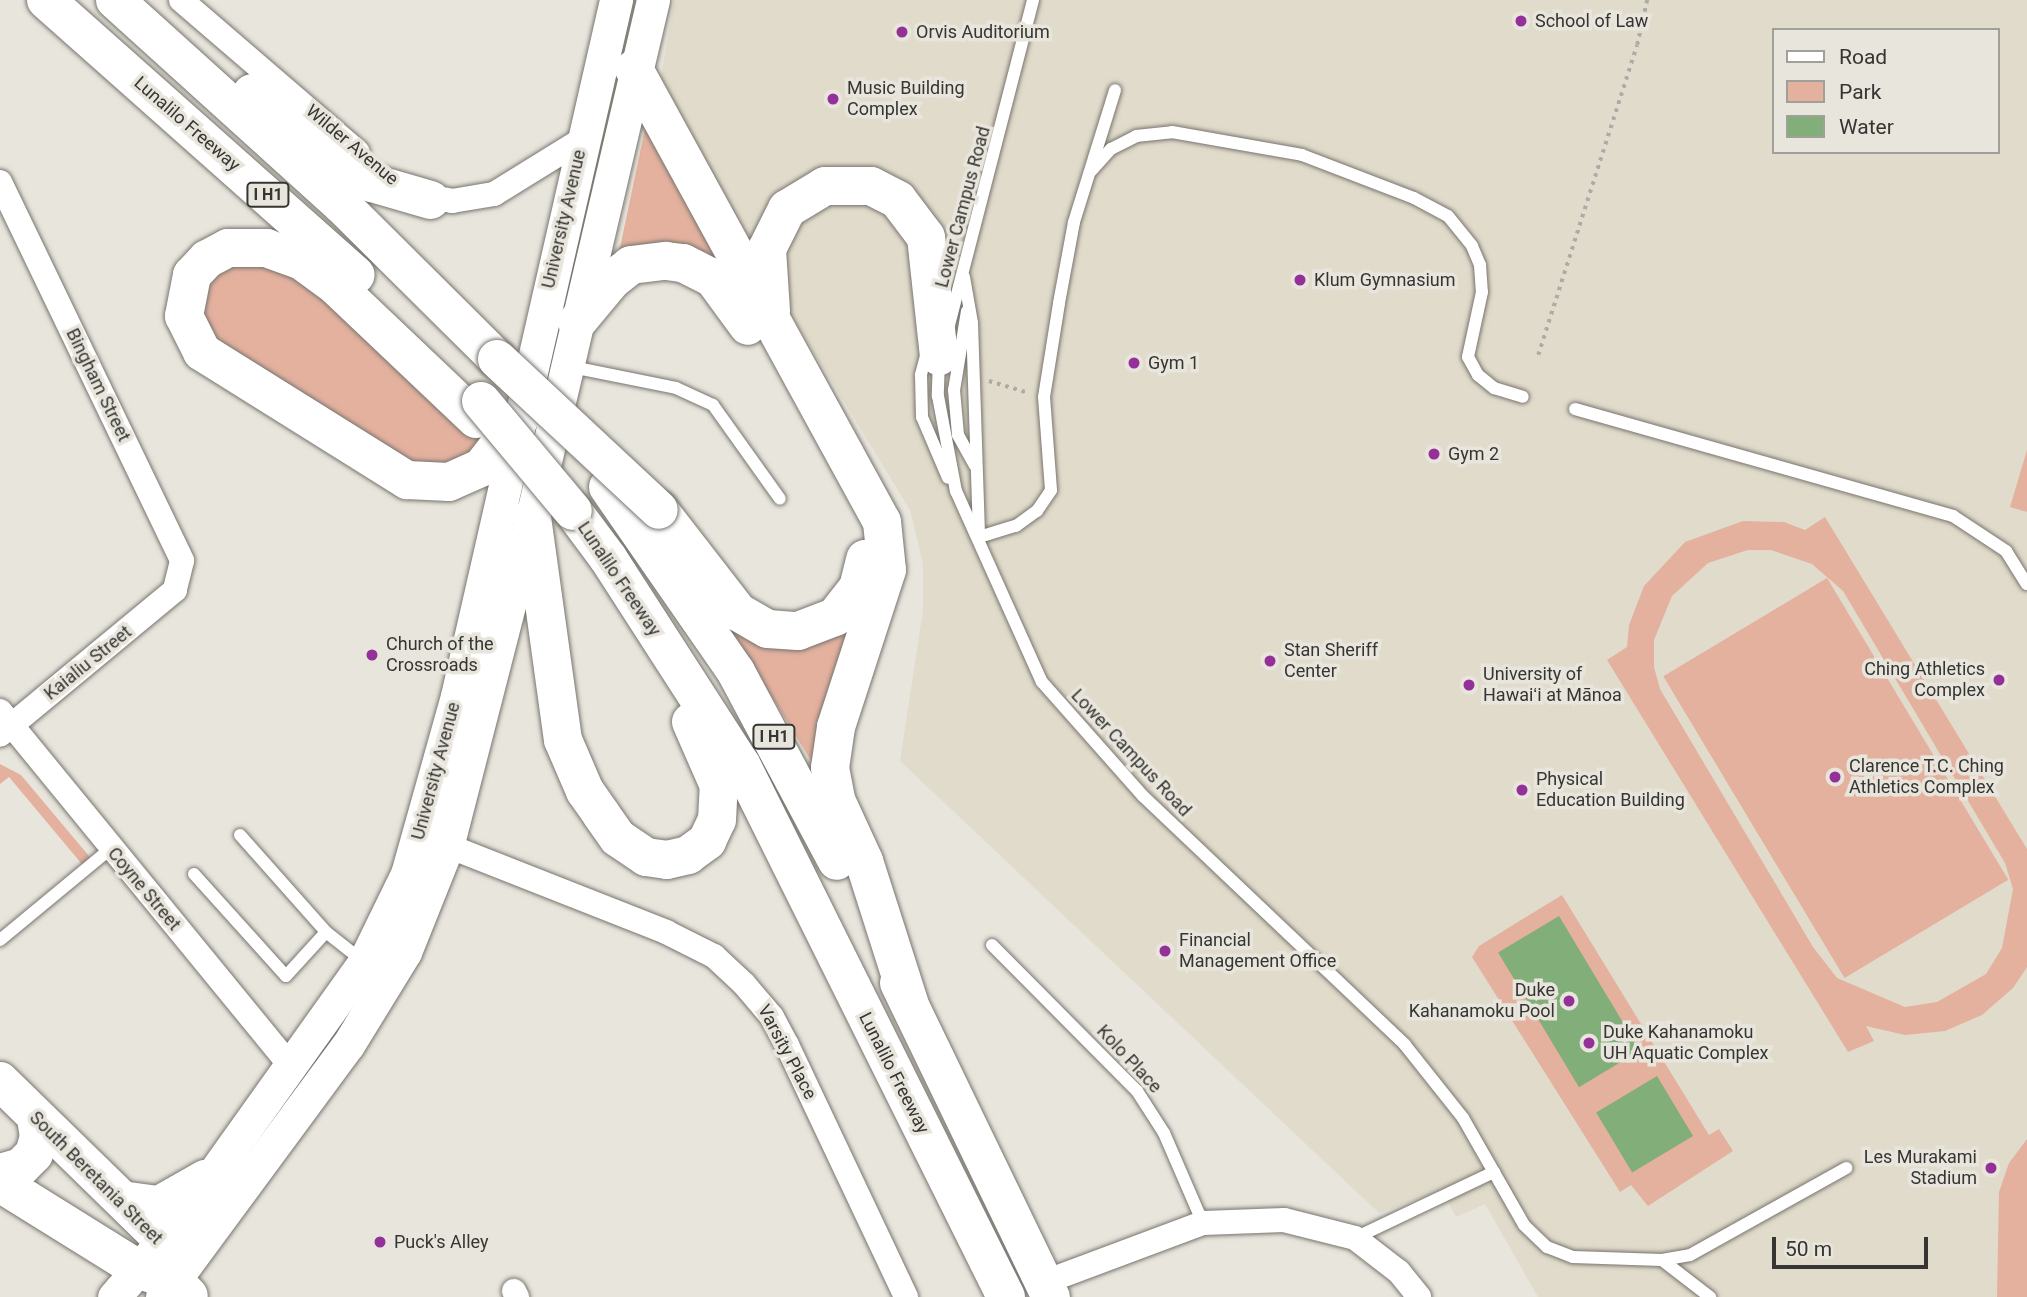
<!DOCTYPE html>
<html>
<head>
<meta charset="utf-8">
<style>
	body { margin:0 }
	#map { position:relative; width:2027px; height:1297px; overflow:hidden; background:#e8e5dd; font-family:Roboto,sans-serif }
	div>[style] { position:absolute }
	.built>* { inset:0; background:#e1dbcb }
	.green>* { inset:0; background:#e4b19f; transform-origin:0 0 }
	.water>* { inset:0; background:#82ae79; transform-origin:0 0 }
	.path>* { height:3.5px; margin-top:-1.75px; transform-origin:0; background:repeating-linear-gradient(90deg,#adaba5 0 3.5px,transparent 0 8.5px) }
	.roads { filter:drop-shadow(0 0 2px #78756e) drop-shadow(0 0 2px #78756e) }
	.service>* { height:12px; margin:-6px; padding:0 6px; transform-origin:6px; border-radius:6px; background:#fff }
	.minor>* { height:24px; margin:-12px; padding:0 12px; transform-origin:12px; border-radius:12px; background:#fff }
	.secondary>* { height:33px; margin:-16.5px; padding:0 16.5px; transform-origin:16.5px; border-radius:16.5px; background:#fff }
	.primary>* { height:38px; margin:-19px; padding:0 19px; transform-origin:19px; border-radius:19px; background:#fff }
	.motorway>* { height:38px; margin:-19px; padding:0 19px; transform-origin:19px; border-radius:19px; background:#fff }
	.bridges { filter:drop-shadow(0 0 2px #78756e) drop-shadow(0 0 2px #78756e) }
	.motorway-bridge>* { height:38px; margin:-19px; padding:0 19px; transform-origin:19px; border-radius:19px; background:#fff }
	.dots>* { width:19px; height:19px; translate:-50% -50%; box-sizing:border-box; border:4px solid #e8e5dd; border-radius:50% }
	span { translate:-50% -50%; white-space:nowrap; text-align:center; line-height:1.15; -webkit-text-stroke:7px #e8e5dd; paint-order:stroke }
	.shield-label span { padding:2px 5px; background:#e8e5dd; border:2px solid; border-radius:5px; -webkit-text-stroke-width:0 }
	.shield-label { font-size:16px; color:#363532; font-weight:700 }
	.poi-label { font-size:18px; color:#363532 }
	.left { translate:0 -50%; text-align:left }
	.right { translate:-100% -50%; text-align:right }
	.street-label { font-size:18px; color:#363532 }
	.legend { position:absolute; left:1772px; top:28px; width:228px; height:126px; box-sizing:border-box; background:#e8e5dd; border:2px solid #a19f99; margin:0; padding:9px 12px; list-style:none; font-size:21px; color:#363532 }
	.legend li { display:flex; align-items:center; gap:14px; height:35px }
	.legend b { width:35px; border:2px solid #a19f99 }
	.scale { position:absolute; left:1772px; top:1237px; width:156px; height:32px; box-sizing:border-box; border:4px solid #363532; border-top:0; padding-left:9px; font-size:21px; line-height:24px; white-space:nowrap; color:#363532; -webkit-text-stroke:5px #e8e5dd; paint-order:stroke }
</style>
</head>
<body>
<div id="map">
	<div class="built">
		<div style="clip-path:polygon(evenodd,674px 0,2027px 0,2027px 1297px,1538px 1297px,1485px 1204px,1456px 1217px,1442px 1190px,1379px 1213px,900px 761px,923px 610px,923px 564px,910px 510px,658px 96px,674px 0,1773px 30px,1997px 30px,1997px 152px,1773px 152px,1773px 30px)"></div>
	</div>
	<div class="green">
		<div style="clip-path:polygon(646px 124px,875px 530px,815px 767px,707px 592px,812px 636px,872px 536px,733px 288px,617px 262px)"></div>
		<div style="clip-path:polygon(233px 257px,315px 282px,496px 452px,457px 489px,212px 354px,193px 298px)"></div>
		<div style="clip-path:polygon(2027px 450px,2027px 512px,2010px 507px)"></div>
		<div style="clip-path:polygon(evenodd,1825px 517px,2027px 849px,2027px 967px,2013px 988px,1982px 1015px,1945px 1031px,1905px 1035px,1866px 1026px,1874px 1041px,1848px 1052px,1607px 660px,1627px 647px,1629px 625px,1644px 586px,1685px 542px,1743px 521px,1784px 522px,1805px 530px,1825px 517px,1748px 550px,1771px 550px,1812px 564px,1843px 591px,2005px 863px,2013px 889px,2002px 948px,1986px 974px,1937px 1002px,1905px 1007px,1837px 978px,1813px 947px,1660px 689px,1654px 667px,1654px 640px,1672px 596px,1708px 563px,1748px 550px)"></div>
		<div style="left:1827px;top:578px;width:352px;height:191px;rotate:59deg"></div>
		<div style="clip-path:polygon(0 764px,21px 775px,94px 862px,86px 869px,9px 777px,0 784px)"></div>
		<div style="clip-path:polygon(1562px 895px,1709px 1135px,1719px 1129px,1733px 1151px,1648px 1206px,1631px 1185px,1620px 1192px,1472px 957px,1479px 946px)"></div>
		<div style="clip-path:polygon(2027px 1139px,2027px 1297px,1997px 1297px,1999px 1192px,2009px 1163px)"></div>
	</div>
	<div class="water">
		<div style="left:1559px;top:916px;width:157px;height:71px;rotate:59deg"></div>
		<div style="left:1657px;top:1076px;width:70px;height:71px;rotate:59deg"></div>
	</div>
	<div class="path">
		<div style="left:1538px;top:355px;width:325px;rotate:-72.3deg"></div>
		<div style="left:1637px;top:45px;width:46px;rotate:-77.5deg"></div>
		<div style="left:989px;top:381px;width:42px;rotate:16.7deg"></div>
	</div>
	<div class="roads">
		<div class="service">
			<div style="left:1091px;top:171px;width:30px;rotate:-48deg"></div>
			<div style="left:1111px;top:149px;width:28px;rotate:-27deg"></div>
			<div style="left:1136px;top:136px;width:36px;rotate:-6deg"></div>
			<div style="left:1172px;top:132px;width:132px;rotate:10deg"></div>
			<div style="left:1302px;top:155px;width:120px;rotate:21deg"></div>
			<div style="left:1414px;top:198px;width:38px;rotate:28deg"></div>
			<div style="left:1448px;top:216px;width:38px;rotate:51deg"></div>
			<div style="left:1472px;top:246px;width:21px;rotate:67deg"></div>
			<div style="left:1480px;top:265px;width:27px;rotate:86deg"></div>
			<div style="left:1482px;top:292px;width:66px;rotate:102.2deg"></div>
			<div style="left:1468px;top:357px;width:21px;rotate:61deg"></div>
			<div style="left:1478px;top:375px;width:21px;rotate:39deg"></div>
			<div style="left:1494px;top:388px;width:30px;rotate:17deg"></div>
			<div style="left:964px;top:277px;width:47px;rotate:80.1deg"></div>
			<div style="left:972px;top:323px;width:214px;rotate:88.1deg"></div>
			<div style="left:979px;top:537px;width:39px;rotate:-17deg"></div>
			<div style="left:1016px;top:526px;width:26px;rotate:-36deg"></div>
			<div style="left:1037px;top:511px;width:25px;rotate:-56deg"></div>
			<div style="left:1051px;top:490px;width:93px;rotate:-94.3deg"></div>
			<div style="left:1044px;top:397px;width:95px;rotate:-80.9deg"></div>
			<div style="left:1059px;top:303px;width:82px;rotate:-79.5deg"></div>
			<div style="left:1074px;top:222px;width:138px;rotate:-72.7deg"></div>
			<div style="left:967px;top:311px;width:80px;rotate:99.3deg"></div>
			<div style="left:954px;top:390px;width:45px;rotate:84.9deg"></div>
			<div style="left:958px;top:435px;width:35px;rotate:61deg"></div>
			<div style="left:949px;top:325px;width:336px;rotate:-75.5deg"></div>
			<div style="left:927px;top:352px;width:24px;rotate:105deg"></div>
			<div style="left:921px;top:375px;width:42px;rotate:88.6deg"></div>
			<div style="left:922px;top:417px;width:66px;rotate:66.9deg"></div>
			<div style="left:939px;top:359px;width:37px;rotate:92deg"></div>
			<div style="left:938px;top:396px;width:97px;rotate:79.3deg"></div>
			<div style="left:956px;top:491px;width:209px;rotate:65.8deg"></div>
			<div style="left:1042px;top:682px;width:152px;rotate:48.5deg"></div>
			<div style="left:1143px;top:796px;width:361px;rotate:43.5deg"></div>
			<div style="left:1405px;top:1045px;width:93px;rotate:51.5deg"></div>
			<div style="left:1463px;top:1118px;width:123px;rotate:60.3deg"></div>
			<div style="left:1524px;top:1225px;width:32px;rotate:44deg"></div>
			<div style="left:1547px;top:1247px;width:28px;rotate:21deg"></div>
			<div style="left:1573px;top:1257px;width:89px;rotate:1.9deg"></div>
			<div style="left:1662px;top:1260px;width:61px;rotate:37.6deg"></div>
			<div style="left:567px;top:366px;width:111px;rotate:11.4deg"></div>
			<div style="left:676px;top:388px;width:41px;rotate:24.7deg"></div>
			<div style="left:713px;top:405px;width:115px;rotate:54.5deg"></div>
			<div style="left:1575px;top:409px;width:393px;rotate:15.8deg"></div>
			<div style="left:1953px;top:516px;width:64px;rotate:33.4deg"></div>
			<div style="left:2006px;top:551px;width:39px;rotate:58deg"></div>
			<div style="left:240px;top:835px;width:130px;rotate:48.4deg"></div>
			<div style="left:194px;top:874px;width:137px;rotate:48deg"></div>
			<div style="left:286px;top:976px;width:59px;rotate:-47.7deg"></div>
			<div style="left:326px;top:932px;width:48px;rotate:38.3deg"></div>
			<div style="left:0;top:940px;width:143px;rotate:-39.6deg"></div>
			<div style="left:992px;top:945px;width:206px;rotate:45.2deg"></div>
			<div style="left:1137px;top:1091px;width:50px;rotate:57.3deg"></div>
			<div style="left:1164px;top:1133px;width:98px;rotate:66.6deg"></div>
			<div style="left:1355px;top:1238px;width:154px;rotate:-25.4deg"></div>
			<div style="left:1662px;top:1260px;width:28px;rotate:-10deg"></div>
			<div style="left:1690px;top:1255px;width:179px;rotate:-29.1deg"></div>
		</div>
		<div class="minor">
			<div style="left:181px;top:0;width:233px;rotate:40.7deg"></div>
			<div style="left:0;top:182px;width:420px;rotate:64.3deg"></div>
			<div style="left:182px;top:561px;width:30px;rotate:104deg"></div>
			<div style="left:175px;top:590px;width:227px;rotate:140.4deg"></div>
			<div style="left:419px;top:195px;width:34px;rotate:10deg"></div>
			<div style="left:452px;top:201px;width:43px;rotate:-9.5deg"></div>
			<div style="left:494px;top:194px;width:105px;rotate:-31.7deg"></div>
			<div style="left:0;top:711px;width:458px;rotate:50.7deg"></div>
			<div style="left:433px;top:840px;width:251px;rotate:21.5deg"></div>
			<div style="left:666px;top:932px;width:54px;rotate:26.6deg"></div>
			<div style="left:714px;top:956px;width:41px;rotate:43deg"></div>
			<div style="left:744px;top:984px;width:43px;rotate:49.7deg"></div>
			<div style="left:772px;top:1017px;width:32px;rotate:62deg"></div>
			<div style="left:787px;top:1045px;width:279px;rotate:64.7deg"></div>
			<div style="left:1061px;top:1276px;width:152px;rotate:-20.5deg"></div>
			<div style="left:1203px;top:1223px;width:81px;rotate:-2.1deg"></div>
			<div style="left:1284px;top:1220px;width:73px;rotate:14.2deg"></div>
			<div style="left:1355px;top:1238px;width:56px;rotate:37.7deg"></div>
			<div style="left:1399px;top:1272px;width:32px;rotate:51deg"></div>
			<div style="left:514px;top:1291px;width:7px;rotate:63deg"></div>
		</div>
		<div class="secondary">
			<div style="left:121px;top:1197px;width:37px;rotate:8deg"></div>
			<div style="left:158px;top:1202px;width:53px;rotate:-29.5deg"></div>
			<div style="left:114px;top:1297px;width:94px;rotate:-48.9deg"></div>
			<div style="left:176px;top:1226px;width:324px;rotate:-54.5deg"></div>
			<div style="left:364px;top:962px;width:98px;rotate:-64deg"></div>
			<div style="left:407px;top:874px;width:185px;rotate:-74.3deg"></div>
			<div style="left:457px;top:696px;width:714px;rotate:-77.13deg"></div>
			<div style="left:162px;top:1297px;width:313px;rotate:-53.6deg"></div>
			<div style="left:348px;top:1045px;width:109px;rotate:-58.5deg"></div>
			<div style="left:405px;top:952px;width:113px;rotate:-68.2deg"></div>
			<div style="left:447px;top:847px;width:341px;rotate:-75.6deg"></div>
			<div style="left:532px;top:517px;width:531px;rotate:-76.83deg"></div>
		</div>
		<div class="primary">
			<div style="left:0;top:1081px;width:229px;rotate:44.3deg"></div>
			<div style="left:164px;top:1241px;width:44px;rotate:74.1deg"></div>
			<div style="left:0;top:1173px;width:22px;rotate:-16deg"></div>
			<div style="left:21px;top:1167px;width:18px;rotate:-45deg"></div>
			<div style="left:34px;top:1154px;width:18px;rotate:-74deg"></div>
			<div style="left:39px;top:1137px;width:19px;rotate:-99deg"></div>
			<div style="left:0;top:1183px;width:163px;rotate:31.9deg"></div>
			<div style="left:138px;top:1269px;width:40px;rotate:20.2deg"></div>
			<div style="left:176px;top:1283px;width:18px;rotate:45deg"></div>
		</div>
		<div class="motorway">
			<div style="left:46px;top:0;width:414px;rotate:41.6deg"></div>
			<div style="left:115px;top:0;width:306px;rotate:42.1deg"></div>
			<div style="left:342px;top:205px;width:218px;rotate:44.8deg"></div>
			<div style="left:634px;top:69px;width:516px;rotate:61.3deg"></div>
			<div style="left:882px;top:522px;width:48px;rotate:84.1deg"></div>
			<div style="left:887px;top:570px;width:165px;rotate:108deg"></div>
			<div style="left:836px;top:727px;width:41px;rotate:98.3deg"></div>
			<div style="left:830px;top:768px;width:33px;rotate:79deg"></div>
			<div style="left:836px;top:800px;width:67px;rotate:65.3deg"></div>
			<div style="left:864px;top:861px;width:151px;rotate:72.3deg"></div>
			<div style="left:252px;top:93px;width:150px;rotate:36.9deg"></div>
			<div style="left:372px;top:183px;width:61px;rotate:16.1deg"></div>
			<div style="left:771px;top:311px;width:62px;rotate:-93.7deg"></div>
			<div style="left:767px;top:249px;width:45px;rotate:-63.4deg"></div>
			<div style="left:787px;top:209px;width:44px;rotate:-31.2deg"></div>
			<div style="left:825px;top:186px;width:46px"></div>
			<div style="left:871px;top:186px;width:30px;rotate:27deg"></div>
			<div style="left:898px;top:200px;width:46px;rotate:52.9deg"></div>
			<div style="left:926px;top:237px;width:120px;rotate:83.8deg"></div>
			<div style="left:577px;top:322px;width:55px;rotate:-50.2deg"></div>
			<div style="left:612px;top:280px;width:24px;rotate:-38deg"></div>
			<div style="left:631px;top:265px;width:35px;rotate:-7deg"></div>
			<div style="left:666px;top:261px;width:17px;rotate:7deg"></div>
			<div style="left:683px;top:263px;width:34px;rotate:27deg"></div>
			<div style="left:713px;top:278px;width:59px;rotate:53.9deg"></div>
			<div style="left:476px;top:419px;width:193px;rotate:-136.5deg"></div>
			<div style="left:336px;top:286px;width:42px;rotate:-143.7deg"></div>
			<div style="left:302px;top:261px;width:37px;rotate:-160deg"></div>
			<div style="left:267px;top:248px;width:39px;rotate:180deg"></div>
			<div style="left:228px;top:248px;width:24px;rotate:152deg"></div>
			<div style="left:207px;top:259px;width:22px;rotate:133deg"></div>
			<div style="left:192px;top:275px;width:42px;rotate:101deg"></div>
			<div style="left:184px;top:316px;width:40px;rotate:63.4deg"></div>
			<div style="left:202px;top:352px;width:242px;rotate:32deg"></div>
			<div style="left:407px;top:480px;width:42px;rotate:2.7deg"></div>
			<div style="left:449px;top:482px;width:36px;rotate:-24deg"></div>
			<div style="left:482px;top:467px;width:62px;rotate:-52.2deg"></div>
			<div style="left:608px;top:487px;width:225px;rotate:55.3deg"></div>
			<div style="left:736px;top:672px;width:214px;rotate:61.9deg"></div>
			<div style="left:659px;top:510px;width:129px;rotate:52.2deg"></div>
			<div style="left:738px;top:612px;width:34px;rotate:30deg"></div>
			<div style="left:768px;top:629px;width:30px;rotate:4deg"></div>
			<div style="left:798px;top:631px;width:40px;rotate:-21deg"></div>
			<div style="left:835px;top:617px;width:37px;rotate:-52deg"></div>
			<div style="left:858px;top:588px;width:30px;rotate:-76deg"></div>
			<div style="left:573px;top:511px;width:59px;rotate:53.3deg"></div>
			<div style="left:608px;top:558px;width:245px;rotate:57.2deg"></div>
			<div style="left:741px;top:764px;width:595px;rotate:63.56deg"></div>
			<div style="left:532px;top:517px;width:225px;rotate:82.1deg"></div>
			<div style="left:563px;top:740px;width:56px;rotate:66.7deg"></div>
			<div style="left:585px;top:791px;width:28px;rotate:55deg"></div>
			<div style="left:601px;top:814px;width:29px;rotate:55deg"></div>
			<div style="left:618px;top:838px;width:34px;rotate:34deg"></div>
			<div style="left:646px;top:857px;width:21px;rotate:8deg"></div>
			<div style="left:667px;top:860px;width:22px;rotate:-13deg"></div>
			<div style="left:688px;top:855px;width:24px;rotate:-36deg"></div>
			<div style="left:707px;top:841px;width:23px;rotate:-65deg"></div>
			<div style="left:717px;top:820px;width:34px;rotate:-87deg"></div>
			<div style="left:719px;top:786px;width:70px;rotate:-113.6deg"></div>
			<div style="left:899px;top:983px;width:349px;rotate:64.2deg"></div>
		</div>
	</div>
	<div class="bridges">
		<div class="motorway-bridge">
			<div style="left:497px;top:359px;width:221px;rotate:43deg"></div>
			<div style="left:481px;top:401px;width:143px;rotate:50.1deg"></div>
		</div>
	</div>
	<div class="dots">
		<div style="left:1521px;top:21px;background:#943198"></div>
		<div style="left:902px;top:32px;background:#943198"></div>
		<div style="left:833px;top:99px;background:#943198"></div>
		<div style="left:1300px;top:280px;background:#943198"></div>
		<div style="left:1134px;top:363px;background:#943198"></div>
		<div style="left:1434px;top:454px;background:#943198"></div>
		<div style="left:372px;top:655px;background:#943198"></div>
		<div style="left:1270px;top:661px;background:#943198"></div>
		<div style="left:1999px;top:680px;background:#943198"></div>
		<div style="left:1469px;top:685px;background:#943198"></div>
		<div style="left:1835px;top:777px;background:#943198"></div>
		<div style="left:1522px;top:790px;background:#943198"></div>
		<div style="left:1165px;top:951px;background:#943198"></div>
		<div style="left:1569px;top:1001px;background:#943198"></div>
		<div style="left:1589px;top:1043px;background:#943198"></div>
		<div style="left:1991px;top:1168px;background:#943198"></div>
		<div style="left:380px;top:1242px;background:#943198"></div>
	</div>
	<div class="shield-label">
		<span style="left:268px;top:195px">I H1</span>
		<span style="left:774px;top:737px">I H1</span>
	</div>
	<div class="poi-label">
		<span class="left" style="left:1535px;top:21px">School of Law</span>
		<span class="left" style="left:916px;top:32px">Orvis Auditorium</span>
		<span class="left" style="left:847px;top:99px">Music Building<br>Complex</span>
		<span class="left" style="left:1314px;top:280px">Klum Gymnasium</span>
		<span class="left" style="left:1148px;top:363px">Gym 1</span>
		<span class="left" style="left:1448px;top:454px">Gym 2</span>
		<span class="left" style="left:386px;top:655px">Church of the<br>Crossroads</span>
		<span class="left" style="left:1284px;top:661px">Stan Sheriff<br>Center</span>
		<span class="right" style="left:1985px;top:680px">Ching Athletics<br>Complex</span>
		<span class="left" style="left:1483px;top:685px">University of<br>Hawaiʻi at Mānoa</span>
		<span class="left" style="left:1849px;top:777px">Clarence T.C. Ching<br>Athletics Complex</span>
		<span class="left" style="left:1536px;top:790px">Physical<br>Education Building</span>
		<span class="left" style="left:1179px;top:951px">Financial<br>Management Office</span>
		<span class="right" style="left:1555px;top:1001px">Duke<br>Kahanamoku Pool</span>
		<span class="left" style="left:1603px;top:1043px">Duke Kahanamoku<br>UH Aquatic Complex</span>
		<span class="right" style="left:1977px;top:1168px">Les Murakami<br>Stadium</span>
		<span class="left" style="left:394px;top:1242px">Puck's Alley</span>
	</div>
	<div class="street-label">
		<span style="left:187px;top:124px;rotate:41deg">Lunalilo Freeway</span>
		<span style="left:352px;top:145px;rotate:40deg">Wilder Avenue</span>
		<span style="left:963px;top:207px;rotate:-75deg">Lower Campus Road</span>
		<span style="left:564px;top:219px;rotate:-77deg">University Avenue</span>
		<span style="left:98px;top:385px;rotate:64deg">Bingham Street</span>
		<span style="left:619px;top:579px;rotate:56deg">Lunalilo Freeway</span>
		<span style="left:88px;top:663px;rotate:-39deg">Kaialiu Street</span>
		<span style="left:1131px;top:753px;rotate:47deg">Lower Campus Road</span>
		<span style="left:436px;top:771px;rotate:-75deg">University Avenue</span>
		<span style="left:144px;top:889px;rotate:50deg">Coyne Street</span>
		<span style="left:787px;top:1052px;rotate:62deg">Varsity Place</span>
		<span style="left:1129px;top:1059px;rotate:47deg">Kolo Place</span>
		<span style="left:894px;top:1073px;rotate:63deg">Lunalilo Freeway</span>
		<span style="left:96px;top:1178px;rotate:45deg">South Beretania Street</span>
	</div>
	<ul class="legend">
	<li><b style="height:9px;background:#fff"></b>Road</li>
	<li><b style="height:19px;background:#e4b19f"></b>Park</li>
	<li><b style="height:19px;background:#82ae79"></b>Water</li>
	</ul>
	<div class="scale">50 m</div>
</div>
</body>
</html>
